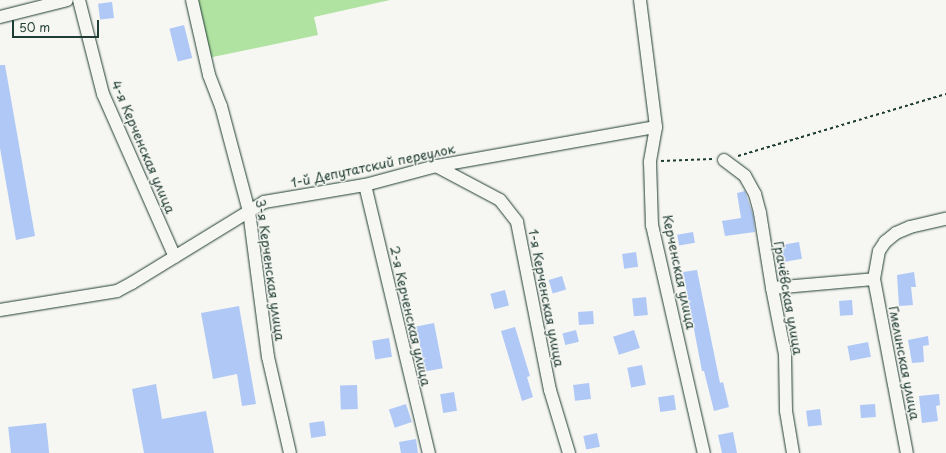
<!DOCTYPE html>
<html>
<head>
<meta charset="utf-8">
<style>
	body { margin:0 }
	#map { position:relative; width:946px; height:453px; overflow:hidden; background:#f6f6f2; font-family:"Playpen Sans",sans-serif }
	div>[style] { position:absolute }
	.green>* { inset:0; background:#b0e2a2 }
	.building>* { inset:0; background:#afc8f6; transform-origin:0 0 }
	.path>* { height:2px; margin-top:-1px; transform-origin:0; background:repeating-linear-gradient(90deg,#1f3d34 0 3px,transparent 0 6px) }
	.roads { filter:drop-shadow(0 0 1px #1f3d34) drop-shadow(0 0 1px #1f3d34) }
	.minor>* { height:12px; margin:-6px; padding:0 6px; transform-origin:6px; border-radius:6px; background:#f6f6f2 }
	span { translate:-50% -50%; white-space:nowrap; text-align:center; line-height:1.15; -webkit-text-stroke:3px #f6f6f2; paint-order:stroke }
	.street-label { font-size:13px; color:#1f3d34 }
	.scale { position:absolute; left:12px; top:20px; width:87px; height:18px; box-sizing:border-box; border:2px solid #1f3d34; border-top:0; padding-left:5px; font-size:12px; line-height:14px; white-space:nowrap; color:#1f3d34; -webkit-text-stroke:3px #f6f6f2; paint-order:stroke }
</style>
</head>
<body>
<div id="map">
	<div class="green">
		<div style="clip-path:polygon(198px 0,390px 0,314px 17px,318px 35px,208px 58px)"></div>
	</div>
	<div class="building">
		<div style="left:112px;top:2px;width:16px;height:14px;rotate:83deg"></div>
		<div style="left:184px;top:25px;width:34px;height:15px;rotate:76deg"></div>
		<div style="clip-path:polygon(0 65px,5px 65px,35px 236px,16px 240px,0 148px)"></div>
		<div style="clip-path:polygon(745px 191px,753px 215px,755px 232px,725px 236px,722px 221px,741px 218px,737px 193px)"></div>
		<div style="left:693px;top:232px;width:11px;height:16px;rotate:80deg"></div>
		<div style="left:799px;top:242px;width:17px;height:19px;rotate:80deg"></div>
		<div style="left:636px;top:252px;width:15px;height:14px;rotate:82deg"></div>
		<div style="clip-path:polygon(697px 270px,720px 383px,723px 382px,729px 407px,714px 411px,704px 371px,702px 371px,683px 272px)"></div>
		<div style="clip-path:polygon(914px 272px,916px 287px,911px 287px,913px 305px,899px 306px,897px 275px)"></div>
		<div style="left:562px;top:276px;width:14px;height:14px;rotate:73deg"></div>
		<div style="left:505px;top:290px;width:16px;height:15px;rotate:76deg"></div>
		<div style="left:646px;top:297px;width:18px;height:14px;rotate:84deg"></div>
		<div style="left:852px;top:300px;width:15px;height:13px;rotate:86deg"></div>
		<div style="clip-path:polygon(239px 306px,256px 404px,242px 406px,237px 374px,213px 379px,201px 313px)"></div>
		<div style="left:593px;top:311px;width:13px;height:15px;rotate:86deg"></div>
		<div style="left:434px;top:323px;width:46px;height:18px;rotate:79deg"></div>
		<div style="clip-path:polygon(515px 327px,530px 376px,527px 377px,533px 397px,522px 401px,501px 331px)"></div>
		<div style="left:576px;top:330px;width:12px;height:14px;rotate:76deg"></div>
		<div style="left:634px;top:330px;width:19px;height:22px;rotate:72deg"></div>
		<div style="clip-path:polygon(928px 336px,929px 345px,923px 346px,924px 362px,912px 363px,908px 340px)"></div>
		<div style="left:389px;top:338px;width:19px;height:17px;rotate:81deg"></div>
		<div style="left:868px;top:342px;width:15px;height:21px;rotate:79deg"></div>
		<div style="left:642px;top:365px;width:20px;height:15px;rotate:79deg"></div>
		<div style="left:589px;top:383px;width:16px;height:16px;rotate:83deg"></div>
		<div style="clip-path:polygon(156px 384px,162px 419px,206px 411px,214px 453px,144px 453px,132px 389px)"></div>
		<div style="left:357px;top:385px;width:24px;height:17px;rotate:88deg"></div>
		<div style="left:454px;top:392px;width:19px;height:14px;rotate:81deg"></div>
		<div style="clip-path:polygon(939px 394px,940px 405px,936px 406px,938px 421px,922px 423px,919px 396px)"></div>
		<div style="left:674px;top:395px;width:15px;height:16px;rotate:82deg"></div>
		<div style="left:406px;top:404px;width:19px;height:18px;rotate:72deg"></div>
		<div style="left:875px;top:404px;width:13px;height:15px;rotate:86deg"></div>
		<div style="left:820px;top:409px;width:16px;height:14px;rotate:83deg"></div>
		<div style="left:324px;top:421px;width:15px;height:15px;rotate:82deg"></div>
		<div style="left:46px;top:423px;width:30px;height:38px;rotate:84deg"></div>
		<div style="clip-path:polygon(733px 432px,737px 453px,722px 453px,718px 435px)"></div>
		<div style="left:597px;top:433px;width:14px;height:14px;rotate:78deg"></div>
		<div style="clip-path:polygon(416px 439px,418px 453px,401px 453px,399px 442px)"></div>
	</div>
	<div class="path">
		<div style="left:738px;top:156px;width:217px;rotate:-16.6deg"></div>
		<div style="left:661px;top:161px;width:51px;rotate:-2.2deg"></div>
	</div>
	<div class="roads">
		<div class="minor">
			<div style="left:79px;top:0;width:97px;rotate:75.7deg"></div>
			<div style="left:103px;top:94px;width:178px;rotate:66.2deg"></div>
			<div style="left:192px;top:0;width:77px;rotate:77.2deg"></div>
			<div style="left:209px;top:75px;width:33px;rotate:69deg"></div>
			<div style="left:221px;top:106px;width:109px;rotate:75.1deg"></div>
			<div style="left:249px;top:211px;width:147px;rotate:82.6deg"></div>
			<div style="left:268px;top:357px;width:98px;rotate:77.1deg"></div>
			<div style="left:640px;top:0;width:128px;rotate:82.8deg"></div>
			<div style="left:656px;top:127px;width:36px;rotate:100deg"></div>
			<div style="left:650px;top:162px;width:63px;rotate:88.2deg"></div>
			<div style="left:652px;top:225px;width:234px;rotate:77.2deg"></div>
			<div style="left:0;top:17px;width:69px;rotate:-14.2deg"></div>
			<div style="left:724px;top:160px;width:26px;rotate:37deg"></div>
			<div style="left:745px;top:176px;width:21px;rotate:61deg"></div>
			<div style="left:755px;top:194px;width:20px;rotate:75deg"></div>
			<div style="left:760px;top:213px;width:76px;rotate:80.9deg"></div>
			<div style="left:772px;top:288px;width:67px;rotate:78.9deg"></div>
			<div style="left:785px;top:354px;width:57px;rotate:89deg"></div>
			<div style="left:786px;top:411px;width:43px;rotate:80.5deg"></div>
			<div style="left:436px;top:166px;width:72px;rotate:28deg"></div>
			<div style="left:500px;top:200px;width:28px;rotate:52deg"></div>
			<div style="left:517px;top:222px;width:171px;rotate:78.9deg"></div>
			<div style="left:550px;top:390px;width:66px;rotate:73.2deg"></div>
			<div style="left:365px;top:185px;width:276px;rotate:76.6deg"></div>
			<div style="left:874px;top:279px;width:177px;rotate:79.3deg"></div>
			<div style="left:772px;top:288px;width:102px;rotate:-5deg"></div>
			<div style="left:874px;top:279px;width:28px;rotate:-80deg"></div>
			<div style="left:879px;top:251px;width:11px;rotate:-56deg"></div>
			<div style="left:885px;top:242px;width:14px;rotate:-39deg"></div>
			<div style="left:896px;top:233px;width:15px;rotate:-23deg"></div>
			<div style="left:910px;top:227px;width:37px;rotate:-13deg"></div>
			<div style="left:0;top:310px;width:119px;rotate:-9.2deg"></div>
			<div style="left:117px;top:291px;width:17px;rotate:-28deg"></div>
			<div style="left:132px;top:283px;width:155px;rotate:-31.5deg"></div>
			<div style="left:264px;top:202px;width:102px;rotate:-9.6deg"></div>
			<div style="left:365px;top:185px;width:73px;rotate:-15deg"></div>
			<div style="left:436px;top:166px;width:223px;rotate:-10.1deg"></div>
		</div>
	</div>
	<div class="street-label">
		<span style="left:143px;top:147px;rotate:67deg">4-я Керченская улица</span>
		<span style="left:373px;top:166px;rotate:-12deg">1-й Депутатский переулок</span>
		<span style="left:270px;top:270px;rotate:82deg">3-я Керченская улица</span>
		<span style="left:679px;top:272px;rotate:78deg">Керченская улица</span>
		<span style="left:546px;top:298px;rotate:79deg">1-я Керченская улица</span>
		<span style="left:788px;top:298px;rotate:80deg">Грачёвская улица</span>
		<span style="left:410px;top:316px;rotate:77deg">2-я Керченская улица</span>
		<span style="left:904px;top:363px;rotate:79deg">Гмелинская улица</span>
	</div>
	<div class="scale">50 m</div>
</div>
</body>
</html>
